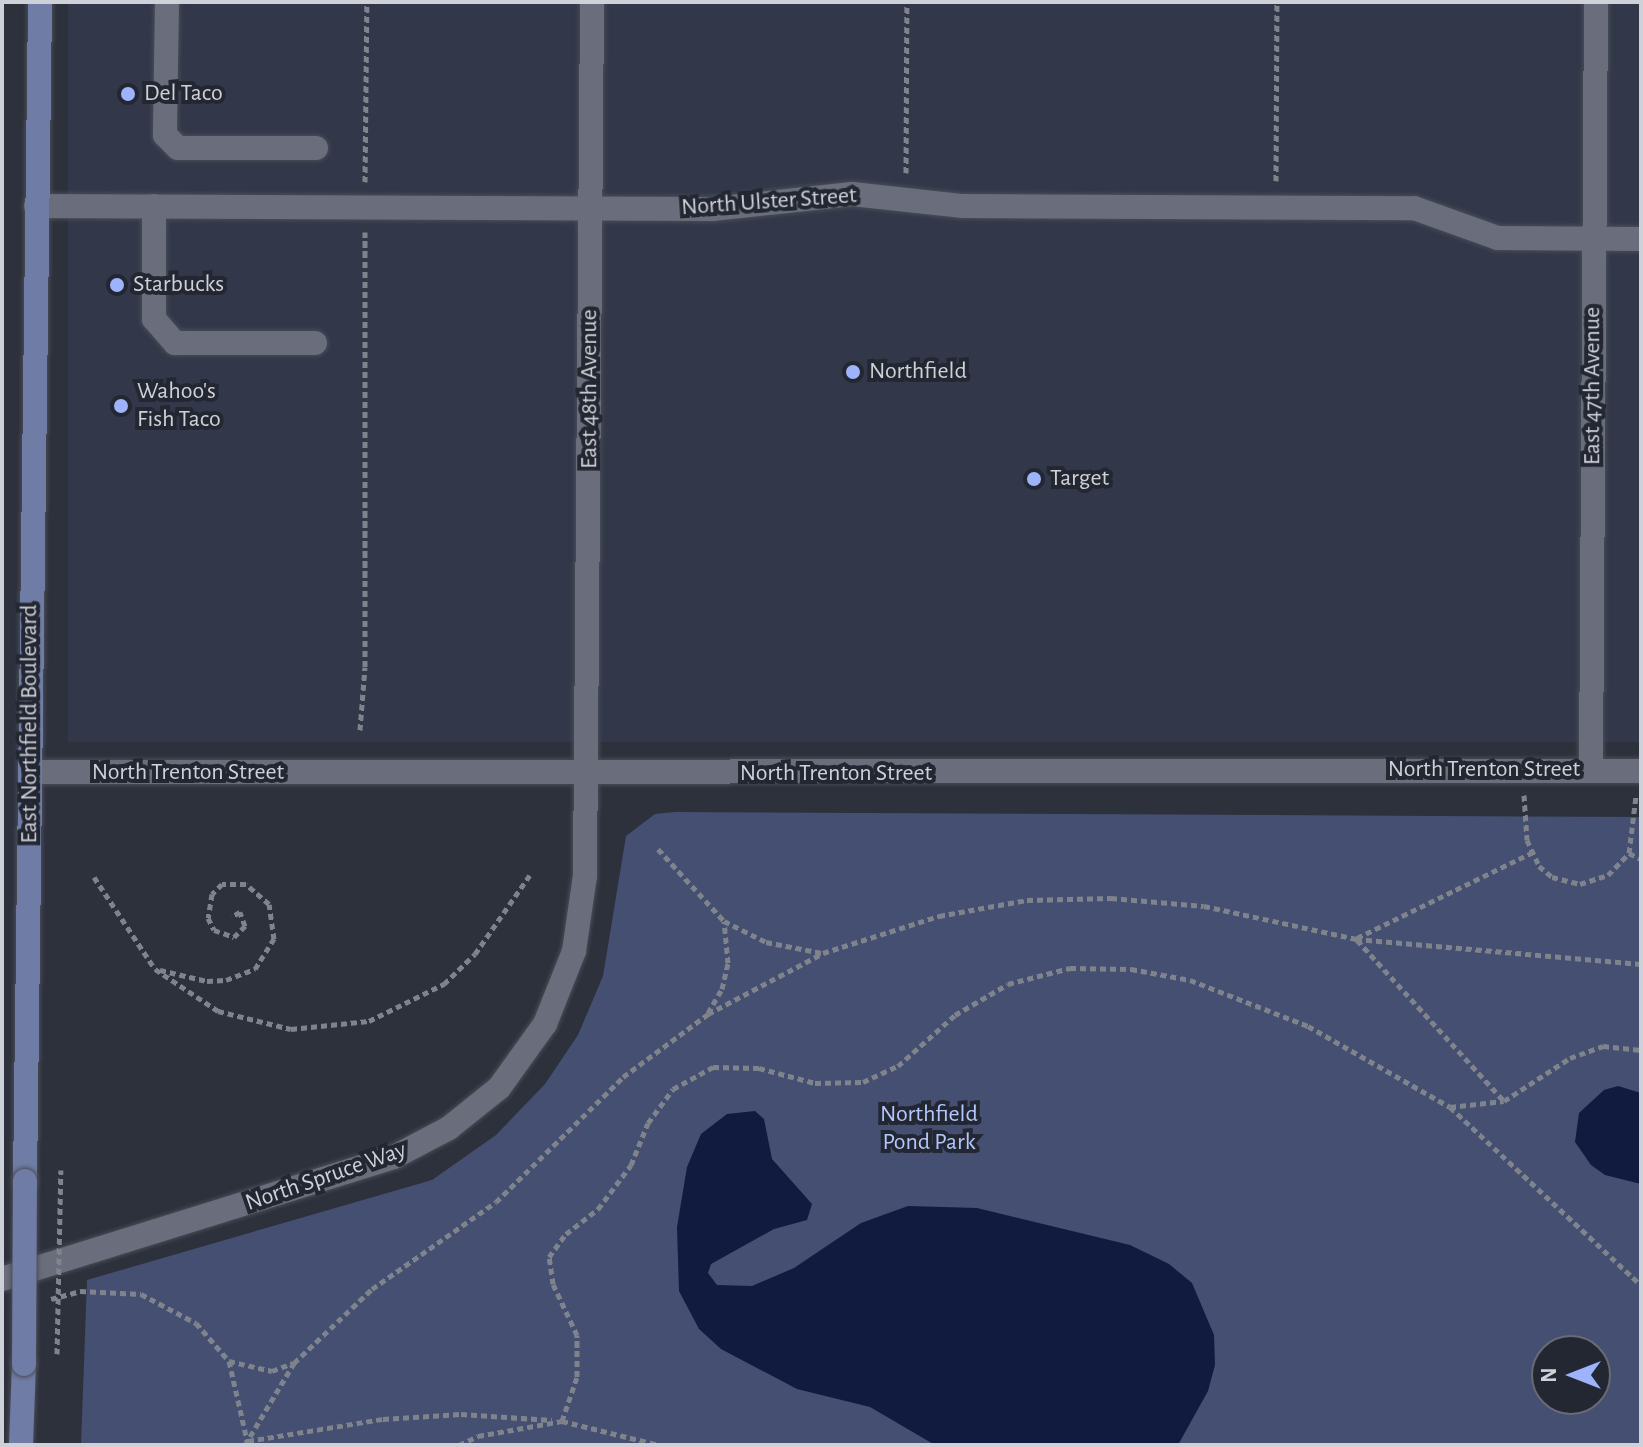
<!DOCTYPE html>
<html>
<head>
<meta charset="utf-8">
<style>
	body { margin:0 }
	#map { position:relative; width:1643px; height:1447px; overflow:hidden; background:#2c313c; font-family:"Alegreya Sans",sans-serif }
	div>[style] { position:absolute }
	.built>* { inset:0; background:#32384a; transform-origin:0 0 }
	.green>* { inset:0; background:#444f72 }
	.water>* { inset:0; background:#111a3f }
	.path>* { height:5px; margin-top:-2.5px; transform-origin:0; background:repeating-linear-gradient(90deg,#7f838c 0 6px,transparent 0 10px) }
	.roads { filter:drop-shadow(0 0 2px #494c56) drop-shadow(0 0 2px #494c56) }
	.minor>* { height:24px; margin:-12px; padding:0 12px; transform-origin:12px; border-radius:12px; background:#6a6e7c }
	.major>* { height:24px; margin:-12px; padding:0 12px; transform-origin:12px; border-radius:12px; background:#6f7ca5 }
	.path-bridge>* { height:5px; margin-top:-2.5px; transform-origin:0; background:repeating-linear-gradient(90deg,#7f838c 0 6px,transparent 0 10px) }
	.bridges { filter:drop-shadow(0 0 2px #494c56) drop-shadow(0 0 2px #494c56) }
	.major-bridge>* { height:24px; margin:-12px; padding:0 12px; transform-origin:12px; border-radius:12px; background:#6f7ca5 }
	.dots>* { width:22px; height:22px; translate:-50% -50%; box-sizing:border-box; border:4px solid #232732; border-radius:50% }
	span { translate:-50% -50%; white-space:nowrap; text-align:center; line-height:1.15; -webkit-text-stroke:8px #232732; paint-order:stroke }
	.poi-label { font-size:24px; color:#cfd1d9 }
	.left { translate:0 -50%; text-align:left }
	.street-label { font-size:24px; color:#cfd1d9 }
	.park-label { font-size:24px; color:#b3c6fe }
	.frame { position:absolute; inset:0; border:4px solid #cfd1d9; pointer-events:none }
	.north { position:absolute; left:1531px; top:1335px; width:80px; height:80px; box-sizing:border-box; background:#232732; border:2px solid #686b75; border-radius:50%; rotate:270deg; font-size:22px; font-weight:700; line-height:32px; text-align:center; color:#cfd1d9 }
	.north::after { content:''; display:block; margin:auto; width:28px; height:36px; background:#9db4fd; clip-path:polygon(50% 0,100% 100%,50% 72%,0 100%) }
</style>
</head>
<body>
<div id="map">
	<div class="built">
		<div style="left:68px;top:2px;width:1573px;height:740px"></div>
	</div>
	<div class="green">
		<div style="clip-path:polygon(evenodd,675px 812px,1641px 817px,1641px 1445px,81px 1445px,87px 1280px,432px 1180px,496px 1135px,545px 1084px,578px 1035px,603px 976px,626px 836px,655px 814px,675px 812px,1547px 1351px,1595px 1351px,1595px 1399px,1547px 1399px,1547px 1351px)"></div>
	</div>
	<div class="water">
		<div style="clip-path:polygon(1618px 1086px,1641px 1093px,1641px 1184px,1605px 1175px,1591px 1165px,1575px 1142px,1579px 1113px,1604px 1090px)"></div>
		<div style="clip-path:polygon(755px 1111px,764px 1119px,772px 1159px,812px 1204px,807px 1220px,774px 1229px,711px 1264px,708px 1273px,717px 1285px,752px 1286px,794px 1268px,861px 1223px,908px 1206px,977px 1208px,1130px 1245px,1169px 1264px,1192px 1283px,1214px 1335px,1215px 1365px,1208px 1391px,1178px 1445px,935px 1445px,870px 1407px,797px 1389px,721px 1349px,699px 1329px,679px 1291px,677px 1227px,687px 1167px,701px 1134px,727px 1114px)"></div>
	</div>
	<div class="path">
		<div style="left:906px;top:173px;width:171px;rotate:-89.7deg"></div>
		<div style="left:1276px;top:181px;width:179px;rotate:-89.7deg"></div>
		<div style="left:365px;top:182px;width:180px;rotate:-89.4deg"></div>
		<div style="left:360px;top:730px;width:63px;rotate:-85.5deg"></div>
		<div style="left:365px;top:667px;width:435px;rotate:-90deg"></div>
		<div style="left:1524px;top:795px;width:45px;rotate:86.2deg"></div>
		<div style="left:1527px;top:840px;width:29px;rotate:65deg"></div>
		<div style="left:1539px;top:866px;width:17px;rotate:40deg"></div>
		<div style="left:1552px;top:877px;width:29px;rotate:14deg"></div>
		<div style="left:1580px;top:884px;width:29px;rotate:-18deg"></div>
		<div style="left:1608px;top:875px;width:30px;rotate:-46deg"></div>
		<div style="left:1629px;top:853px;width:57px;rotate:-83deg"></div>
		<div style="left:658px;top:849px;width:98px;rotate:47.5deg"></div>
		<div style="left:724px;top:921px;width:47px;rotate:26.6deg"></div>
		<div style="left:766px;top:942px;width:57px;rotate:11.1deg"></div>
		<div style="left:1629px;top:853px;width:13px;rotate:27deg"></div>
		<div style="left:94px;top:877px;width:110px;rotate:56.5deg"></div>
		<div style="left:155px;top:969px;width:76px;rotate:33.7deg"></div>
		<div style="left:218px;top:1011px;width:75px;rotate:13.9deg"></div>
		<div style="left:291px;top:1029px;width:78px;rotate:-5.9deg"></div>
		<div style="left:369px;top:1021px;width:84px;rotate:-26.3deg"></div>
		<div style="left:444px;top:984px;width:43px;rotate:-44.1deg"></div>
		<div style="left:475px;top:954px;width:96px;rotate:-55.2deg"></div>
		<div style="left:1357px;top:938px;width:194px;rotate:-26deg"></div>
		<div style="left:1357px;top:940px;width:218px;rotate:47.6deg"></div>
		<div style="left:160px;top:970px;width:48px;rotate:13.2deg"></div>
		<div style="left:207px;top:981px;width:19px;rotate:-3deg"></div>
		<div style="left:226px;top:980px;width:31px;rotate:-21deg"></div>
		<div style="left:255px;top:969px;width:36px;rotate:-58deg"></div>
		<div style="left:274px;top:939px;width:35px;rotate:-98deg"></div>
		<div style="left:269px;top:904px;width:30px;rotate:-139deg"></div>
		<div style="left:246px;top:884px;width:24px;rotate:180deg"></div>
		<div style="left:222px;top:884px;width:14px;rotate:135deg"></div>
		<div style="left:212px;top:894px;width:24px;rotate:99deg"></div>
		<div style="left:208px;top:918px;width:13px;rotate:63deg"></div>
		<div style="left:214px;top:930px;width:21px;rotate:19deg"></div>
		<div style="left:234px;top:937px;width:16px;rotate:-45deg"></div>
		<div style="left:245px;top:926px;width:15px;rotate:-110deg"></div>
		<div style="left:240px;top:912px;width:10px;rotate:151deg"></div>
		<div style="left:708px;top:1013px;width:28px;rotate:-60deg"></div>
		<div style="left:722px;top:989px;width:27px;rotate:-77deg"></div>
		<div style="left:728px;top:963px;width:42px;rotate:-95.4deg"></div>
		<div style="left:1450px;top:1107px;width:54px;rotate:-6.3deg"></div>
		<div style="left:1504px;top:1101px;width:79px;rotate:-33.1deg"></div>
		<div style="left:1570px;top:1058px;width:35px;rotate:-20deg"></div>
		<div style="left:1603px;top:1046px;width:38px;rotate:6deg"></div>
		<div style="left:51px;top:1299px;width:30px;rotate:-15deg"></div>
		<div style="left:80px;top:1291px;width:61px;rotate:2.8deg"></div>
		<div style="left:141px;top:1294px;width:62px;rotate:27.8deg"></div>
		<div style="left:196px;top:1323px;width:50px;rotate:49deg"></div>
		<div style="left:229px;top:1361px;width:81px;rotate:77.2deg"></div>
		<div style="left:229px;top:1361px;width:44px;rotate:13.1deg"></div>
		<div style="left:272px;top:1371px;width:22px;rotate:-21deg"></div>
		<div style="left:562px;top:1421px;width:100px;rotate:13.9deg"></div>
		<div style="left:248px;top:1441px;width:137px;rotate:-9.3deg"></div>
		<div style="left:383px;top:1419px;width:78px;rotate:-3.7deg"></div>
		<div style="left:461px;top:1414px;width:91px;rotate:3.8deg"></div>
		<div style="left:245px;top:1445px;width:96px;rotate:-59.1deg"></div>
		<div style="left:294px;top:1363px;width:108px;rotate:-43.5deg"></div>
		<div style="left:372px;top:1289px;width:151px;rotate:-35.1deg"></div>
		<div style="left:496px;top:1202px;width:178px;rotate:-44.5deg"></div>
		<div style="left:623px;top:1077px;width:106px;rotate:-36.5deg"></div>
		<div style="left:708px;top:1014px;width:130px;rotate:-27.9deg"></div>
		<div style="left:823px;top:953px;width:122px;rotate:-17.7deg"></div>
		<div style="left:939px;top:916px;width:89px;rotate:-10.3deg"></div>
		<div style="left:1027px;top:900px;width:84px;rotate:-1.4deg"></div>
		<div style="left:1111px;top:898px;width:93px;rotate:4.9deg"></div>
		<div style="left:1204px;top:906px;width:156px;rotate:12.2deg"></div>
		<div style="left:1356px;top:939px;width:286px;rotate:5deg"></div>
		<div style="left:459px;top:1445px;width:21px;rotate:-25deg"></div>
		<div style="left:478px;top:1436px;width:85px;rotate:-10.1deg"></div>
		<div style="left:562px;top:1421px;width:46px;rotate:-71.2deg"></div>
		<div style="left:577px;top:1377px;width:42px;rotate:-90deg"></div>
		<div style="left:577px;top:1335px;width:56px;rotate:-115.2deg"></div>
		<div style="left:553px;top:1284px;width:27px;rotate:-98deg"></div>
		<div style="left:549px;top:1257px;width:29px;rotate:-54deg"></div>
		<div style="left:566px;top:1234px;width:41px;rotate:-38deg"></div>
		<div style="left:598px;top:1209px;width:55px;rotate:-53.1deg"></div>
		<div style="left:631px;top:1165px;width:45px;rotate:-68deg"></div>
		<div style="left:648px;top:1123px;width:42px;rotate:-53.7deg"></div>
		<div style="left:673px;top:1089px;width:46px;rotate:-28.8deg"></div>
		<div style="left:713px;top:1067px;width:46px;rotate:1.2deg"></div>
		<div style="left:759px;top:1068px;width:58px;rotate:15deg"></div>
		<div style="left:815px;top:1083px;width:48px;rotate:-1.2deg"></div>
		<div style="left:863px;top:1082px;width:38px;rotate:-25deg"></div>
		<div style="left:898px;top:1066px;width:76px;rotate:-41.8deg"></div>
		<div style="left:955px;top:1015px;width:61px;rotate:-30.3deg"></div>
		<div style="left:1008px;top:984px;width:64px;rotate:-14.5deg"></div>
		<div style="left:1070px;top:968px;width:61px;rotate:0.9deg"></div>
		<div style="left:1131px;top:969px;width:60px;rotate:10.6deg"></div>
		<div style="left:1190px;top:980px;width:127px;rotate:21.3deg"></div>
		<div style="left:1308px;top:1026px;width:163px;rotate:29.7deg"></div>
		<div style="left:1450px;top:1107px;width:261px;rotate:43deg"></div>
	</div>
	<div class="roads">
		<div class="minor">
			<div style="left:167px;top:2px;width:133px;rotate:90.9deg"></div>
			<div style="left:165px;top:135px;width:18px;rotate:45deg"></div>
			<div style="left:178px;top:148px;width:138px"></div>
			<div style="left:36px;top:206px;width:676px;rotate:0.25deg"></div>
			<div style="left:712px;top:209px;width:141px;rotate:-6.1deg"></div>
			<div style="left:852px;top:194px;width:112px;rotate:6.2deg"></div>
			<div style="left:963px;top:206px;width:451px;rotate:0.3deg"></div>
			<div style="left:1414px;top:208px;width:89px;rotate:19.7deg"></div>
			<div style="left:1498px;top:238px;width:143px;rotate:0.4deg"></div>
			<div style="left:154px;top:206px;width:113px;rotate:90deg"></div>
			<div style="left:154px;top:319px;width:32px;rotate:49deg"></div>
			<div style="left:175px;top:343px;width:140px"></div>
			<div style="left:1591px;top:771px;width:769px;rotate:-89.63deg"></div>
			<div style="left:31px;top:772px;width:1610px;rotate:-0.04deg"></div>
			<div style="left:2px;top:1279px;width:411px;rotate:-17.3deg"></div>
			<div style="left:394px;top:1157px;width:62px;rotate:-27.8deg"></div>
			<div style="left:449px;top:1128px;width:64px;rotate:-38.7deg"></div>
			<div style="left:499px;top:1088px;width:79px;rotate:-54.3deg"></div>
			<div style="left:545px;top:1024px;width:79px;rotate:-68.3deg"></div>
			<div style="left:574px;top:951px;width:76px;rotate:-81.7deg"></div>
			<div style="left:585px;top:876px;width:874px;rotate:-89.54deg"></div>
		</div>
		<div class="major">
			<div style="left:25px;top:1181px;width:1179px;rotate:-89.27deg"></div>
			<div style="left:21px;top:1445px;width:81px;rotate:-87.9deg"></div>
		</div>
	</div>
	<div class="path-bridge">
		<div style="left:57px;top:1354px;width:184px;rotate:-88.8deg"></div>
	</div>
	<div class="bridges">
		<div class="major-bridge">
			<div style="left:24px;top:1364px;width:183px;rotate:-89.7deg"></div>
		</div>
	</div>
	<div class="dots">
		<div style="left:128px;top:94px;background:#9db4fd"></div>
		<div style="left:117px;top:285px;background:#9db4fd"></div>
		<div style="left:853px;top:372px;background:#9db4fd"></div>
		<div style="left:121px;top:406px;background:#9db4fd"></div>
		<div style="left:1034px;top:479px;background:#9db4fd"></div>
	</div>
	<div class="poi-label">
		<span class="left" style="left:144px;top:94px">Del Taco</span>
		<span class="left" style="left:133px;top:285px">Starbucks</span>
		<span class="left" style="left:869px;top:372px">Northfield</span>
		<span class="left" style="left:137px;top:406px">Wahoo's<br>Fish Taco</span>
		<span class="left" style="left:1050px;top:479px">Target</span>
	</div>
	<div class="street-label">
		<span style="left:769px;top:202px;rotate:-4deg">North Ulster Street</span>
		<span style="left:1593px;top:386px;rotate:-90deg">East 47th Avenue</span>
		<span style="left:590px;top:389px;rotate:-90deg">East 48th Avenue</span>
		<span style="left:30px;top:724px;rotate:-90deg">East Northfield Boulevard</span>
		<span style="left:1484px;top:770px">North Trenton Street</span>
		<span style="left:188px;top:773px">North Trenton Street</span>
		<span style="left:836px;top:774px">North Trenton Street</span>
		<span style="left:326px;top:1177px;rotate:-19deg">North Spruce Way</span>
	</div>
	<div class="park-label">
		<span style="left:929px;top:1129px">Northfield<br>Pond Park</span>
	</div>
	<div class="frame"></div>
	<div class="north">N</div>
</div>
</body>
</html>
